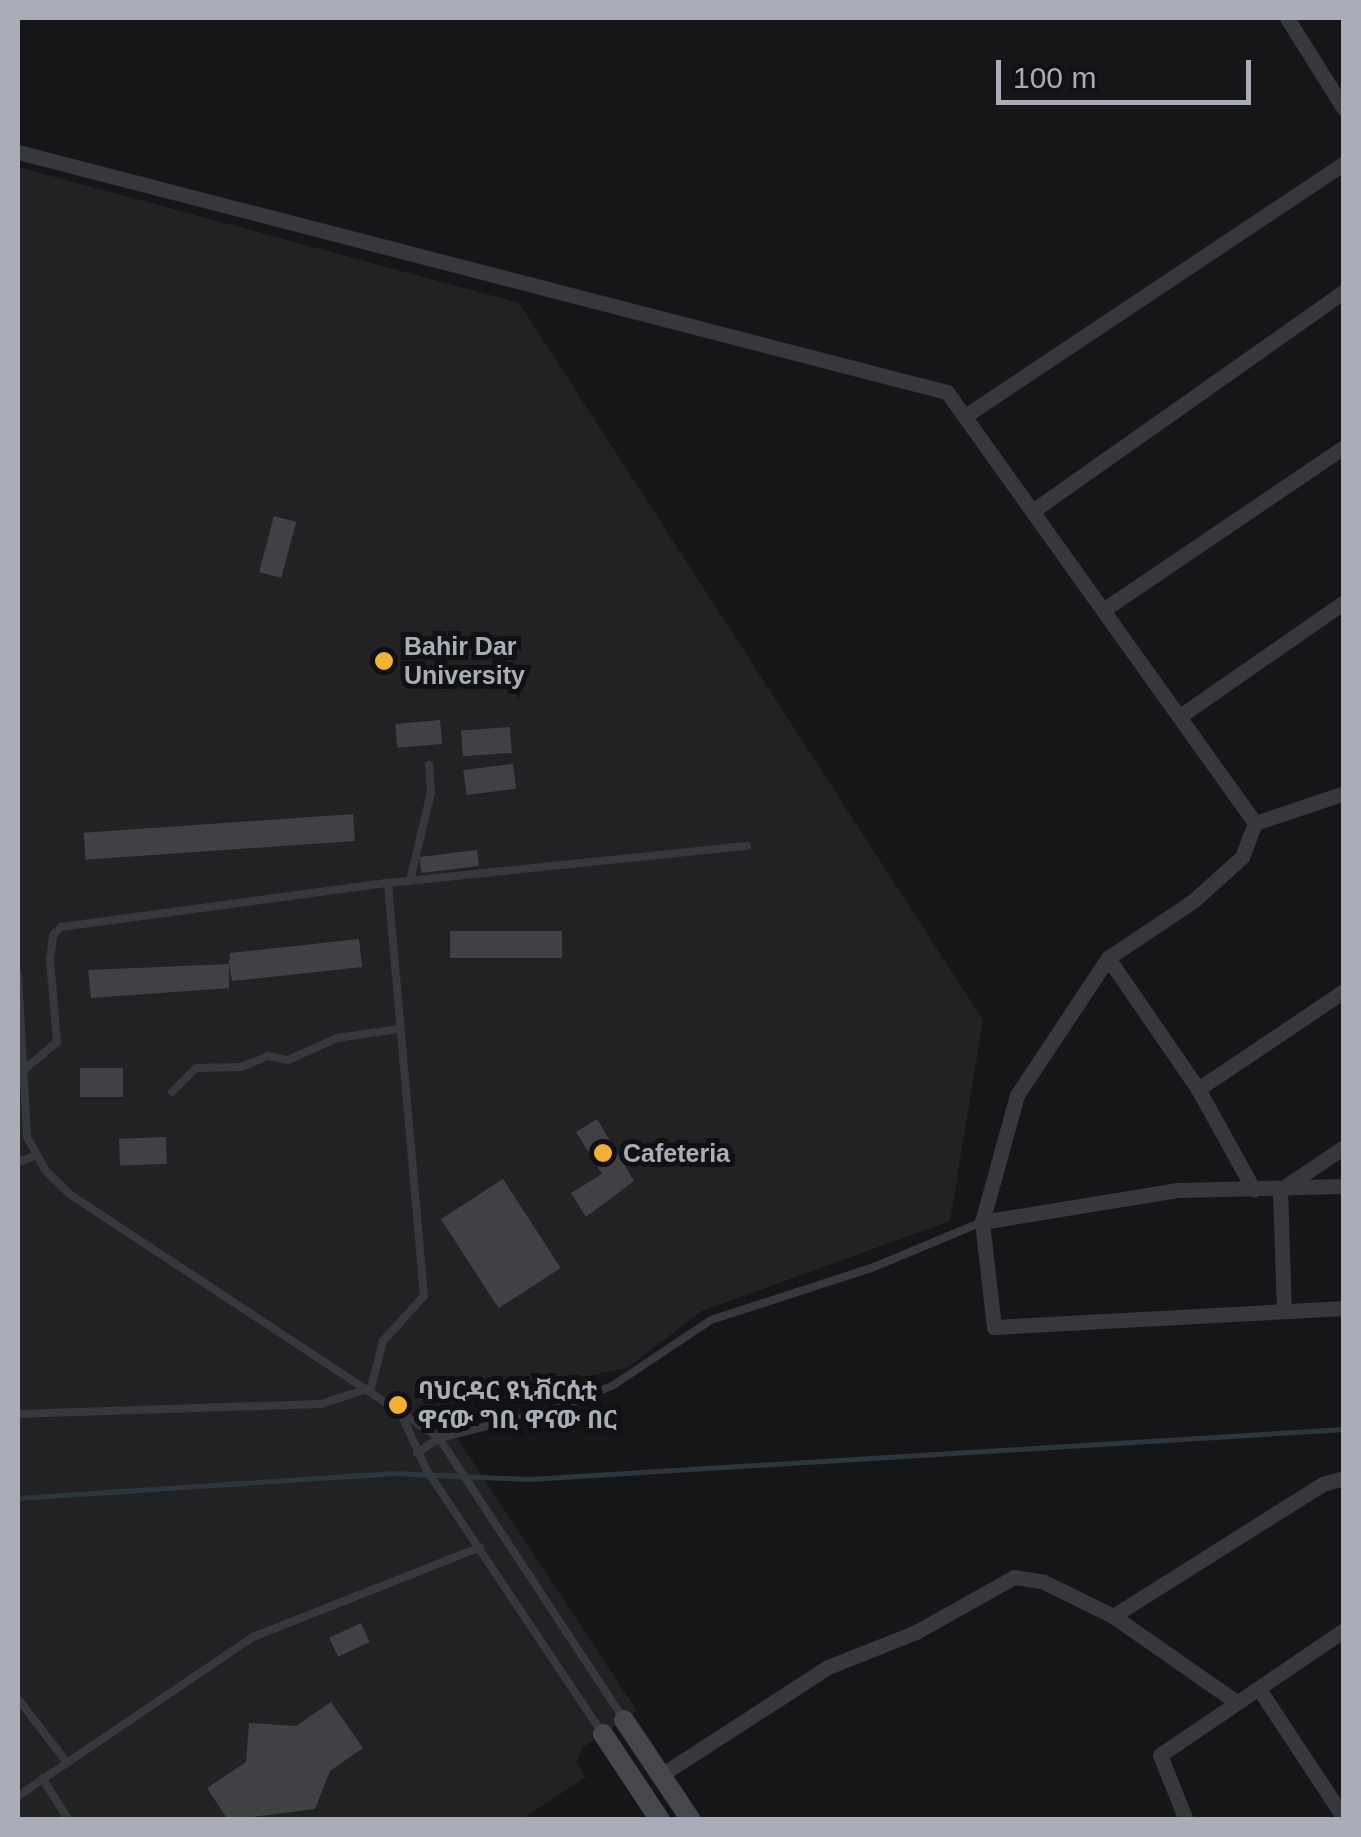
<!DOCTYPE html>
<html>
<head>
<meta charset="utf-8">
<style>
	body { margin:0 }
	#map { position:relative; width:1361px; height:1837px; overflow:hidden; background:#161618; font-family:Helvetica,"Noto Sans Ethiopic",sans-serif }
	div>[style] { position:absolute }
	.built>* { inset:0; background:#222225 }
	.stream>* { height:5px; margin:-2.5px; padding:0 2.5px; transform-origin:2.5px; border-radius:2.5px; background:#2c353c }
	.building>* { inset:0; background:#404145; transform-origin:0 0 }
	.lane>* { height:8px; margin:-4px; padding:0 4px; transform-origin:4px; border-radius:4px; background:#37383d }
	.street>* { height:15px; margin:-7.5px; padding:0 7.5px; transform-origin:7.5px; border-radius:7.5px; background:#37383d }
	.secondary>* { height:20px; margin:-10px; padding:0 10px; transform-origin:10px; border-radius:10px; background:#45474d }
	.dots>* { width:28px; height:28px; translate:-50% -50%; box-sizing:border-box; border:5px solid #111113; border-radius:50% }
	span { translate:-50% -50%; white-space:nowrap; text-align:center; line-height:1.15; -webkit-text-stroke:10px #111113; paint-order:stroke }
	.poi-label { font-size:25px; color:#a8adb8; font-weight:700 }
	.left { translate:0 -50%; text-align:left }
	.frame { position:absolute; inset:0; border:20px solid #a8adb8; pointer-events:none }
	.scale { position:absolute; left:996px; top:60px; width:255px; height:45px; box-sizing:border-box; border:5px solid #a8adb8; border-top:0; padding-left:12px; font-size:30px; line-height:35px; white-space:nowrap; color:#a8adb8; -webkit-text-stroke:8px #111113; paint-order:stroke }
</style>
</head>
<body>
<div id="map">
	<div class="built">
		<div style="clip-path:polygon(18px 167px,519px 303px,983px 1020px,950px 1221px,702px 1311px,627px 1368px,436px 1406px,637px 1711px,582px 1748px,577px 1763px,586px 1777px,522px 1819px,18px 1819px)"></div>
	</div>
	<div class="stream">
		<div style="left:18px;top:1498px;width:375px;rotate:-3.8deg"></div>
		<div style="left:392px;top:1473px;width:137px;rotate:2.5deg"></div>
		<div style="left:529px;top:1479px;width:817px;rotate:-3.51deg"></div>
	</div>
	<div class="building">
		<div style="left:274px;top:516px;width:23px;height:58px;rotate:15deg"></div>
		<div style="left:440px;top:720px;width:24px;height:45px;rotate:85deg"></div>
		<div style="left:510px;top:727px;width:26px;height:49px;rotate:86deg"></div>
		<div style="left:513px;top:764px;width:25px;height:50px;rotate:83deg"></div>
		<div style="left:353px;top:814px;width:27px;height:270px;rotate:86deg"></div>
		<div style="left:477px;top:850px;width:16px;height:58px;rotate:83deg"></div>
		<div style="left:562px;top:931px;width:27px;height:112px;rotate:90deg"></div>
		<div style="clip-path:polygon(359px 939px,362px 967px,232px 981px,229px 964px,229px 988px,91px 998px,88px 970px,229px 964px,230px 953px)"></div>
		<div style="left:123px;top:1068px;width:29px;height:43px;rotate:90deg"></div>
		<div style="clip-path:polygon(597px 1119px,634px 1181px,586px 1217px,571px 1193px,602px 1174px,576px 1132px)"></div>
		<div style="left:166px;top:1137px;width:27px;height:47px;rotate:88deg"></div>
		<div style="left:503px;top:1179px;width:106px;height:74px;rotate:57deg"></div>
		<div style="left:361px;top:1623px;width:21px;height:35px;rotate:65deg"></div>
		<div style="clip-path:polygon(331px 1702px,363px 1748px,330px 1771px,315px 1809px,228px 1820px,207px 1788px,246px 1762px,249px 1723px,296px 1726px)"></div>
	</div>
	<div class="lane">
		<div style="left:410px;top:881px;width:91px;rotate:-76.7deg"></div>
		<div style="left:431px;top:792px;width:27px;rotate:-94deg"></div>
		<div style="left:18px;top:974px;width:163px;rotate:86.8deg"></div>
		<div style="left:27px;top:1137px;width:38px;rotate:61deg"></div>
		<div style="left:45px;top:1170px;width:36px;rotate:44deg"></div>
		<div style="left:71px;top:1195px;width:441px;rotate:33.4deg"></div>
		<div style="left:439px;top:1438px;width:337px;rotate:56.7deg"></div>
		<div style="left:25px;top:1069px;width:42px;rotate:-40.2deg"></div>
		<div style="left:57px;top:1042px;width:82px;rotate:-94.9deg"></div>
		<div style="left:50px;top:960px;width:25px;rotate:-83deg"></div>
		<div style="left:53px;top:935px;width:11px;rotate:-45deg"></div>
		<div style="left:61px;top:927px;width:330px;rotate:-7.7deg"></div>
		<div style="left:388px;top:883px;width:361px;rotate:-5.9deg"></div>
		<div style="left:172px;top:1092px;width:34px;rotate:-45deg"></div>
		<div style="left:196px;top:1068px;width:45px;rotate:-1.3deg"></div>
		<div style="left:241px;top:1067px;width:29px;rotate:-22deg"></div>
		<div style="left:268px;top:1056px;width:20px;rotate:11deg"></div>
		<div style="left:288px;top:1060px;width:54px;rotate:-24.2deg"></div>
		<div style="left:337px;top:1038px;width:63px;rotate:-8.3deg"></div>
		<div style="left:18px;top:1162px;width:20px;rotate:-20deg"></div>
		<div style="left:371px;top:1388px;width:49px;rotate:-75.7deg"></div>
		<div style="left:383px;top:1341px;width:61px;rotate:-47.7deg"></div>
		<div style="left:424px;top:1296px;width:415px;rotate:-95deg"></div>
		<div style="left:399px;top:1409px;width:66px;rotate:65.8deg"></div>
		<div style="left:426px;top:1469px;width:315px;rotate:56.3deg"></div>
		<div style="left:18px;top:1414px;width:303px;rotate:-1.9deg"></div>
		<div style="left:321px;top:1404px;width:52px;rotate:-18.1deg"></div>
		<div style="left:417px;top:1453px;width:27px;rotate:-34deg"></div>
		<div style="left:439px;top:1438px;width:120px;rotate:-14deg"></div>
		<div style="left:555px;top:1409px;width:61px;rotate:-22deg"></div>
		<div style="left:612px;top:1386px;width:119px;rotate:-33.7deg"></div>
		<div style="left:711px;top:1320px;width:171px;rotate:-18deg"></div>
		<div style="left:874px;top:1267px;width:117px;rotate:-22.6deg"></div>
		<div style="left:18px;top:1699px;width:78px;rotate:52.3deg"></div>
		<div style="left:42px;top:1778px;width:50px;rotate:57.3deg"></div>
		<div style="left:18px;top:1796px;width:284px;rotate:-34.1deg"></div>
		<div style="left:253px;top:1637px;width:244px;rotate:-21.6deg"></div>
	</div>
	<div class="street">
		<div style="left:1287px;top:18px;width:107px;rotate:57.9deg"></div>
		<div style="left:18px;top:152px;width:960px;rotate:14.49deg"></div>
		<div style="left:947px;top:392px;width:530px;rotate:54.45deg"></div>
		<div style="left:1255px;top:823px;width:36px;rotate:111deg"></div>
		<div style="left:1242px;top:857px;width:66px;rotate:138.1deg"></div>
		<div style="left:1193px;top:901px;width:102px;rotate:146.2deg"></div>
		<div style="left:1108px;top:958px;width:164px;rotate:123.6deg"></div>
		<div style="left:1017px;top:1095px;width:132px;rotate:105.4deg"></div>
		<div style="left:982px;top:1222px;width:106px;rotate:83.5deg"></div>
		<div style="left:994px;top:1327px;width:351px;rotate:-3.1deg"></div>
		<div style="left:965px;top:416px;width:456px;rotate:-33.7deg"></div>
		<div style="left:1034px;top:510px;width:380px;rotate:-35.2deg"></div>
		<div style="left:1106px;top:608px;width:287px;rotate:-34.1deg"></div>
		<div style="left:1183px;top:714px;width:196px;rotate:-34.8deg"></div>
		<div style="left:1255px;top:823px;width:94px;rotate:-18.6deg"></div>
		<div style="left:1108px;top:958px;width:159px;rotate:55.5deg"></div>
		<div style="left:1198px;top:1089px;width:115px;rotate:61deg"></div>
		<div style="left:1198px;top:1089px;width:176px;rotate:-33.9deg"></div>
		<div style="left:982px;top:1222px;width:198px;rotate:-9.3deg"></div>
		<div style="left:1177px;top:1190px;width:167px;rotate:-1.4deg"></div>
		<div style="left:1284px;top:1311px;width:121px;rotate:-91.9deg"></div>
		<div style="left:1280px;top:1190px;width:77px;rotate:-33.9deg"></div>
		<div style="left:1113px;top:1616px;width:248px;rotate:-32.2deg"></div>
		<div style="left:1323px;top:1484px;width:22px;rotate:-16deg"></div>
		<div style="left:1259px;top:1689px;width:154px;rotate:56.6deg"></div>
		<div style="left:661px;top:1775px;width:199px;rotate:-32.9deg"></div>
		<div style="left:828px;top:1667px;width:95px;rotate:-21.7deg"></div>
		<div style="left:916px;top:1632px;width:112px;rotate:-29.3deg"></div>
		<div style="left:1014px;top:1577px;width:30px;rotate:9deg"></div>
		<div style="left:1044px;top:1582px;width:77px;rotate:26.2deg"></div>
		<div style="left:1113px;top:1616px;width:149px;rotate:34.9deg"></div>
		<div style="left:1186px;top:1820px;width:70px;rotate:-111.8deg"></div>
		<div style="left:1160px;top:1755px;width:222px;rotate:-34.2deg"></div>
	</div>
	<div class="secondary">
		<div style="left:624px;top:1720px;width:120px;rotate:56.2deg"></div>
		<div style="left:603px;top:1734px;width:103px;rotate:56.5deg"></div>
	</div>
	<div class="dots">
		<div style="left:384px;top:661px;background:#f2b134"></div>
		<div style="left:603px;top:1153px;background:#f2b134"></div>
		<div style="left:398px;top:1405px;background:#f2b134"></div>
	</div>
	<div class="poi-label">
		<span class="left" style="left:404px;top:661px">Bahir Dar<br>University</span>
		<span class="left" style="left:623px;top:1153px">Cafeteria</span>
		<span class="left" style="left:418px;top:1405px">ባህርዳር ዩኒቭርሲቲ<br>ዋናው ግቢ ዋናው በር</span>
	</div>
	<div class="frame"></div>
	<div class="scale">100 m</div>
</div>
</body>
</html>
